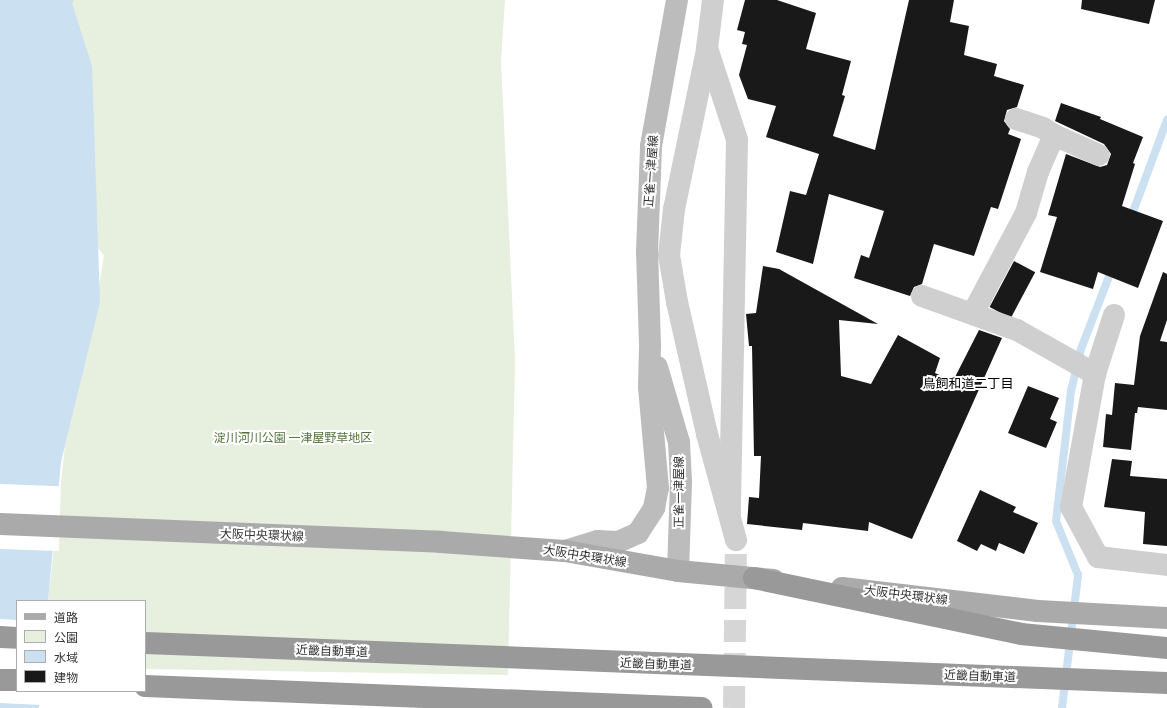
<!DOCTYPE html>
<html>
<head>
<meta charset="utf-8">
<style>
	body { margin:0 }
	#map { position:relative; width:1167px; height:708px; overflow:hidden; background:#fff; font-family:Barlow,"Noto Sans JP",sans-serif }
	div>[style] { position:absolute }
	.green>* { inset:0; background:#e7efdf }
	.water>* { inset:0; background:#cbe0f0 }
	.pier>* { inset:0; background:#fff; transform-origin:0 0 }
	.stream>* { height:8px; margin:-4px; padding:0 4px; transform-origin:4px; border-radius:4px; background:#cbe0f0 }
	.building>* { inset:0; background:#191919; transform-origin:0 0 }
	.street-tunnel>* { height:22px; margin-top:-11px; transform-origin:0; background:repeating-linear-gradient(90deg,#d6d6d6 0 22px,transparent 0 33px) }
	.street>* { height:22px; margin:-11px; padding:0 11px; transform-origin:11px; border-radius:11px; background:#cfcfcf }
	.secondary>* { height:22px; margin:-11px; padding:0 11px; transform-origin:11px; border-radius:11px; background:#bcbcbc }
	.primary>* { height:22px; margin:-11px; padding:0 11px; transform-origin:11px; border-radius:11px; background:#aaa }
	.highway>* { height:22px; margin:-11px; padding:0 11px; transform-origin:11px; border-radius:11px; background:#999 }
	.highway-bridge>* { height:22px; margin:-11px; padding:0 11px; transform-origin:11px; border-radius:11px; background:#999 }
	span { translate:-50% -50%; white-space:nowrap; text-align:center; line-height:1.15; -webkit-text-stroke:4px #fff; paint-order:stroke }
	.street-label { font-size:12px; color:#323232 }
	.park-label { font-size:12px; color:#52723a }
	.neighbourhood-label { font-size:13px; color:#000 }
	.legend { position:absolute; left:16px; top:600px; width:130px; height:92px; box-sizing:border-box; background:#fff; border:1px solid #adadad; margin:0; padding:5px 7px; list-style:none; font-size:12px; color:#323232 }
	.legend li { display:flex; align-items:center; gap:8px; height:20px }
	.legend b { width:20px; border:1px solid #adadad }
</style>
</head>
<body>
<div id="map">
	<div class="green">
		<div style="clip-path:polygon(67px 0,505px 0,501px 60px,515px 361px,508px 675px,145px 669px,145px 601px,48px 601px,65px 446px,91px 335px,104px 255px,83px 233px)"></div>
	</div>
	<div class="water">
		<div style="clip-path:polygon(0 0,74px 0,72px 3px,92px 66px,100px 302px,61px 462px,48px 601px,17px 601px,17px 691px,40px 691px,39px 708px,0 708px)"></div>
	</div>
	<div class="pier">
		<div style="left:0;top:484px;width:61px;height:65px;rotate:2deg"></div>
		<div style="clip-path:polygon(0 619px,17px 620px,17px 691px,42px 691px,41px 705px,0 703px)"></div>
	</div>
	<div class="stream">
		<div style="left:1130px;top:220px;width:107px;rotate:-69.7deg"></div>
		<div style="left:1062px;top:708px;width:134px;rotate:-83.1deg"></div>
		<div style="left:1078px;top:575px;width:58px;rotate:-112.2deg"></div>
		<div style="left:1056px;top:521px;width:131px;rotate:-83.4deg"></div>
		<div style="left:1071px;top:391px;width:43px;rotate:-76.6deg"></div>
		<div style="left:1081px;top:349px;width:89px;rotate:-68.9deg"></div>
	</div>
	<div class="building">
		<div style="clip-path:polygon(745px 0,777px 0,816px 13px,806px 49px,851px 61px,842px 95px,845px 96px,833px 136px,875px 150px,909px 0,954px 0,950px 22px,969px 26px,964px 55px,997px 64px,994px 76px,1024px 85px,1017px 107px,1007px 110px,1004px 121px,1010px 129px,1008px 134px,1021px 139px,998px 209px,991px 207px,974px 256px,934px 244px,922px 284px,914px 287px,910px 296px,854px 278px,861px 255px,869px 258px,884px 211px,829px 194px,813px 264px,776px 252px,790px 191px,806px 195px,819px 154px,766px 137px,776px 106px,748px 99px,739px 75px,747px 45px,742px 44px,745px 32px,737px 30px)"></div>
		<div style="clip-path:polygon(1082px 0,1155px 0,1149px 24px,1081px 9px)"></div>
		<div style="clip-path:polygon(1061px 103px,1101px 117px,1100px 119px,1143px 137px,1133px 163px,1135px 164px,1122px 206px,1163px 221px,1138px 288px,1098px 272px,1093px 289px,1040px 272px,1057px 217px,1048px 215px,1066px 154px,1100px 167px,1107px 165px,1111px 154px,1104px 144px,1055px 121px)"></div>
		<div style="left:1014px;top:261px;width:24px;height:52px;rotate:28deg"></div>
		<div style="clip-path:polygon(763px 266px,779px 269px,878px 324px,839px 320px,841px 376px,871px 384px,898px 335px,940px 358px,935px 373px,953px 381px,979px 330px,1002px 338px,912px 539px,869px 522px,868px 531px,803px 523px,802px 530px,747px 524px,749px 497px,759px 498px,761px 456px,754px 456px,752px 346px,749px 346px,746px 314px,756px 313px)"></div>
		<div style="clip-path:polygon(1163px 272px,1167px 274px,1167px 320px,1160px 341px,1167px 342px,1167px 410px,1138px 407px,1137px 413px,1135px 413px,1131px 450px,1103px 447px,1106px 414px,1112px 415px,1115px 383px,1134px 385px,1140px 336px)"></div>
		<div style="clip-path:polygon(1028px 386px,1059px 398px,1050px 419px,1057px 422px,1046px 448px,1008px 433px)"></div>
		<div style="clip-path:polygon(1112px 459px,1132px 461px,1130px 476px,1167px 479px,1167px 546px,1143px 544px,1145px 512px,1104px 507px)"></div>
		<div style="clip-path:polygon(980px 490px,1016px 507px,1013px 512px,1038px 523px,1024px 554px,999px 543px,996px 551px,981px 544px,977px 551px,957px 541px)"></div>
	</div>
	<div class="street-tunnel">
		<div style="left:734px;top:708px;width:168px;rotate:-89.3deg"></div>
	</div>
	<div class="street">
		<div style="left:713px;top:0;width:48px;rotate:97.1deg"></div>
		<div style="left:707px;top:48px;width:97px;rotate:71.9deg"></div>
		<div style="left:737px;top:140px;width:375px;rotate:91.1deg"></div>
		<div style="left:707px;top:50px;width:162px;rotate:101.7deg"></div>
		<div style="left:674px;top:209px;width:46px;rotate:96.2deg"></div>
		<div style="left:669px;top:255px;width:48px;rotate:80.3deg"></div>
		<div style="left:677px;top:302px;width:135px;rotate:77.2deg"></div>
		<div style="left:707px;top:434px;width:110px;rotate:74.7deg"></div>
		<div style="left:1016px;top:119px;width:28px;rotate:18deg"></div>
		<div style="left:1043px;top:128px;width:13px;rotate:32deg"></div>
		<div style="left:1054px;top:135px;width:49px;rotate:24deg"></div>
		<div style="left:922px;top:296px;width:101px;rotate:19.7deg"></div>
		<div style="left:1017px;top:330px;width:90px;rotate:29.4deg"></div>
		<div style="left:973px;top:313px;width:113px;rotate:-62.1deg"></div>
		<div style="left:1026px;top:213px;width:43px;rotate:-73.7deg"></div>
		<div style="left:1038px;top:172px;width:40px;rotate:-66.6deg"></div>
		<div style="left:1114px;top:315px;width:62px;rotate:107.9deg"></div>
		<div style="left:1095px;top:374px;width:135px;rotate:100.2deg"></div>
		<div style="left:1071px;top:507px;width:57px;rotate:61.6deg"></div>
		<div style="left:1098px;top:557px;width:69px;rotate:6.6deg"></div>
	</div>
	<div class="secondary">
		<div style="left:657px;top:367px;width:78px;rotate:73.7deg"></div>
		<div style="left:679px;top:442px;width:40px;rotate:87.1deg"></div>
		<div style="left:681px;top:482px;width:89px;rotate:91.9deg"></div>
		<div style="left:565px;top:551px;width:34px;rotate:-17deg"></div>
		<div style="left:597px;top:541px;width:21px;rotate:3deg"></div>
		<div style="left:618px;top:542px;width:22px;rotate:-24deg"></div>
		<div style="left:638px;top:533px;width:30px;rotate:-57deg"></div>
		<div style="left:654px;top:508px;width:20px;rotate:-79deg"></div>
		<div style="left:658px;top:488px;width:101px;rotate:-95.1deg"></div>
		<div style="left:649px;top:387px;width:42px;rotate:-88.6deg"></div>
		<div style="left:650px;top:345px;width:93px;rotate:-91.8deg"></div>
		<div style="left:647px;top:252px;width:106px;rotate:-87.8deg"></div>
		<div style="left:651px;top:146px;width:148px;rotate:-79.9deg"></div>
	</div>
	<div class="primary">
		<div style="left:0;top:524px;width:441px;rotate:2.3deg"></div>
		<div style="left:441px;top:542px;width:124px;rotate:4.2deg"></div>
		<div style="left:565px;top:551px;width:115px;rotate:10deg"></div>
		<div style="left:678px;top:571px;width:96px;rotate:5.4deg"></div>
		<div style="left:842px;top:588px;width:197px;rotate:6.7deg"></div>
		<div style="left:1038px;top:611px;width:129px;rotate:3.1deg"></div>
	</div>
	<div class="highway">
		<div style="left:754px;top:578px;width:273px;rotate:11.8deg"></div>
		<div style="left:1021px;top:634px;width:147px;rotate:5.5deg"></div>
		<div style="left:0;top:637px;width:17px;rotate:3deg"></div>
		<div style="left:0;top:680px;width:17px"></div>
		<div style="left:145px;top:686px;width:557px;rotate:2.26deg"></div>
	</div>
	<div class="highway-bridge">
		<div style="left:145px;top:643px;width:1023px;rotate:2.24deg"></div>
	</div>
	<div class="street-label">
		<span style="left:651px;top:171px;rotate:-86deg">正雀一津屋線</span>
		<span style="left:679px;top:492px;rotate:-90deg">正雀一津屋線</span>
		<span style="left:262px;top:535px;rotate:2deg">大阪中央環状線</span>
		<span style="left:585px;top:556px;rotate:9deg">大阪中央環状線</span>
		<span style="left:906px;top:595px;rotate:7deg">大阪中央環状線</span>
		<span style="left:332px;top:651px;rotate:2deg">近畿自動車道</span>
		<span style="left:656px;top:664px;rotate:2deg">近畿自動車道</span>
		<span style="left:980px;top:676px;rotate:2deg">近畿自動車道</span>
	</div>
	<div class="park-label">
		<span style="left:293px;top:438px">淀川河川公園 一津屋野草地区</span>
	</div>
	<div class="neighbourhood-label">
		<span style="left:968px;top:383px">鳥飼和道二丁目</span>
	</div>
	<ul class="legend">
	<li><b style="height:5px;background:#aaa"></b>道路</li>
	<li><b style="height:11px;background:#e7efdf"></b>公園</li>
	<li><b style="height:11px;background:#cbe0f0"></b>水域</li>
	<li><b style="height:11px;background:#191919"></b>建物</li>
	</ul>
</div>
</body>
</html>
